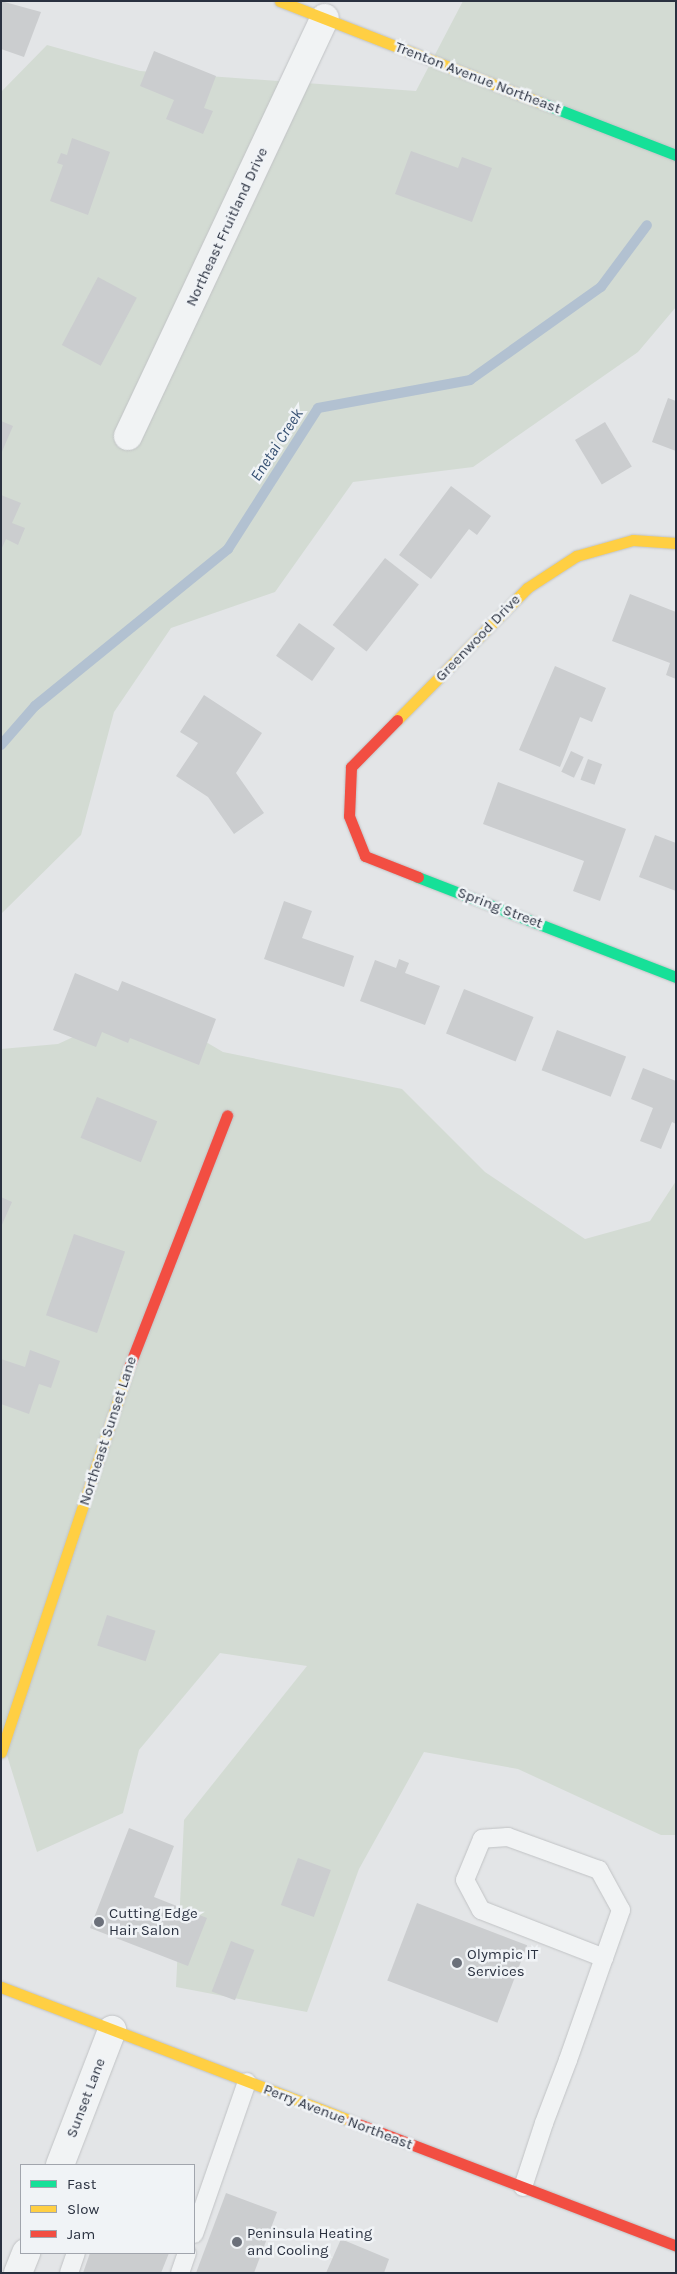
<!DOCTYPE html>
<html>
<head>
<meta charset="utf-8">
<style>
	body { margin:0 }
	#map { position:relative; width:677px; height:2274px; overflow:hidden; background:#e3e5e7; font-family:Karla,sans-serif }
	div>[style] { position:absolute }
	.green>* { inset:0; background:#d3dbd3 }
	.stream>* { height:10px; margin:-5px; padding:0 5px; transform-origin:5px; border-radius:5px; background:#b2c1d1 }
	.building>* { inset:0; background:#cbcdcf; transform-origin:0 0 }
	.roads { filter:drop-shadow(0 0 1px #c1c3c5) drop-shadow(0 0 1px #c1c3c5) }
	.lane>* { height:18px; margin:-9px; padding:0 9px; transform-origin:9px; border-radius:9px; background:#f1f3f4 }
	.street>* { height:28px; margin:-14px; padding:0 14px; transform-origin:14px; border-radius:14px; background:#f1f3f4 }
	.fast>* { height:11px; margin:-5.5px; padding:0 5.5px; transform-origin:5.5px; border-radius:5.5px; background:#16e098 }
	.slow>* { height:11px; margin:-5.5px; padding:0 5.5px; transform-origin:5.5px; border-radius:5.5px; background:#ffcf43 }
	.jam>* { height:11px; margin:-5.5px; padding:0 5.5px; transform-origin:5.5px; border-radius:5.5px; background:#f24e42 }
	.dots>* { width:14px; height:14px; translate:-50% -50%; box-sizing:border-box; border:2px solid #f0f3f6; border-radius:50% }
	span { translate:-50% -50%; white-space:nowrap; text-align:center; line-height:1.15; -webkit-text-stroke:5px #f0f3f6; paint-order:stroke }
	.street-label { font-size:15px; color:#2a3140 }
	.poi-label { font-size:15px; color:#2a3140 }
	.left { translate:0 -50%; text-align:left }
	.water-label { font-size:16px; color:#365072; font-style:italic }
	.frame { position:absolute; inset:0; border:2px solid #2a3140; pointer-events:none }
	.legend { position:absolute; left:20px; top:2164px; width:175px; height:90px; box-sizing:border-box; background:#f0f3f6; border:1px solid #a1a5ad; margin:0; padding:6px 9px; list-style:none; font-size:15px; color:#2a3140 }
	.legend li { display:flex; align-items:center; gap:10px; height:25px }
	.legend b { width:25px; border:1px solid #a1a5ad }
</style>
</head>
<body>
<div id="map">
	<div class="green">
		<div style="clip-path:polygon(463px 1px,676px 1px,676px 307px,638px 352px,473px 467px,353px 482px,275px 592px,171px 628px,114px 712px,81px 835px,1px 914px,1px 92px,47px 45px,140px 71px,416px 91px)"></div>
		<div style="clip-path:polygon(143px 1005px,223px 1052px,402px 1089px,485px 1172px,585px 1239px,650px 1221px,676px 1181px,676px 1835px,661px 1835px,518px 1769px,424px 1752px,359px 1869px,307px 2012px,176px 1987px,184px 1820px,307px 1666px,220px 1653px,139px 1750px,123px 1813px,37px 1852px,1px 1736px,1px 1049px,58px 1044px)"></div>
	</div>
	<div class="stream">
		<div style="left:1px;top:745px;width:52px;rotate:-48.9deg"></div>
		<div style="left:35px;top:706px;width:249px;rotate:-39.1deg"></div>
		<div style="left:228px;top:549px;width:167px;rotate:-57.4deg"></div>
		<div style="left:318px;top:408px;width:155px;rotate:-10.4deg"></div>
		<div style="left:470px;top:380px;width:161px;rotate:-35.4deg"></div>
		<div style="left:601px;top:287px;width:77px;rotate:-53.4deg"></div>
	</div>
	<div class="building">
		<div style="clip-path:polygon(1px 1px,41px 12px,24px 57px,1px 49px)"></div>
		<div style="clip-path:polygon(154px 51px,216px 76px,204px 108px,213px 111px,203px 134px,166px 119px,174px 100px,140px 86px)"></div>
		<div style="clip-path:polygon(72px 138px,110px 152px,88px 215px,50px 201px,63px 165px,57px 163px,61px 153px,67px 155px)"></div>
		<div style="clip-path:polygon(411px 151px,458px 168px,462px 157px,492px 168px,472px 222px,395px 194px)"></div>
		<div style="left:98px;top:277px;width:44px;height:77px;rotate:28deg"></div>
		<div style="clip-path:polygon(668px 398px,676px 401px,676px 451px,652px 442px)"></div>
		<div style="clip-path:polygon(1px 421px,13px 426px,1px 454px)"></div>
		<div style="left:605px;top:422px;width:52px;height:35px;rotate:59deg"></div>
		<div style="clip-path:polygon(451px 486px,491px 516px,477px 535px,469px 529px,431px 579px,399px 555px)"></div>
		<div style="clip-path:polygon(1px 495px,21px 503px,12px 523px,25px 528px,18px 545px,6px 539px,1px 550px)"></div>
		<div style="left:385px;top:558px;width:43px;height:85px;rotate:38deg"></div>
		<div style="clip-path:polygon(630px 594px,676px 612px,676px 679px,666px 675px,670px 663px,612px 641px)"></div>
		<div style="left:299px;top:623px;width:44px;height:40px;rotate:35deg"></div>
		<div style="clip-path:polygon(555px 666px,606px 688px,592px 722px,580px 717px,560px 767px,519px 750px)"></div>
		<div style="clip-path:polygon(204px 695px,262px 733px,236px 773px,264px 813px,234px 834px,208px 797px,176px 776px,198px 743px,180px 732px)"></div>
		<div style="left:571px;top:751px;width:14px;height:23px;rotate:25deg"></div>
		<div style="left:588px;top:759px;width:15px;height:22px;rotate:20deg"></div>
		<div style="clip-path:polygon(498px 782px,626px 829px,600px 901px,573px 891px,584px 861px,483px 824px)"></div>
		<div style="clip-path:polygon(655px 835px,676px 843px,676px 891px,639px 877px)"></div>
		<div style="clip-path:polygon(284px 901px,312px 911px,302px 938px,354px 956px,344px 987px,264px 959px)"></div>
		<div style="clip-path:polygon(399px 959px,409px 963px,405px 973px,440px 986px,425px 1025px,360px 1001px,375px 960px,396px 968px)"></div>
		<div style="clip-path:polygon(75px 973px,118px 991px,122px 981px,216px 1019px,199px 1065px,130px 1038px,128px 1043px,102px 1032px,96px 1047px,53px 1030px)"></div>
		<div style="left:464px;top:989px;width:75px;height:48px;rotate:22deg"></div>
		<div style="left:557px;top:1030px;width:74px;height:43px;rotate:21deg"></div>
		<div style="clip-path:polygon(643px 1068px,676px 1081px,676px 1124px,672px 1122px,661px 1149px,640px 1141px,653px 1108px,631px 1099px)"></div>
		<div style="left:97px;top:1097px;width:65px;height:44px;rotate:22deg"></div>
		<div style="clip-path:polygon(1px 1197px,12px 1202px,1px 1227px)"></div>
		<div style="left:74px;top:1234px;width:54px;height:86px;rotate:19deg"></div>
		<div style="clip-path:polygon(30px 1350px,60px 1361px,51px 1388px,39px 1384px,29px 1414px,1px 1404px,1px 1359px,25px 1367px)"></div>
		<div style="left:107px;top:1615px;width:51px;height:32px;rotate:18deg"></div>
		<div style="clip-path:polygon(129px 1828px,174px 1846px,154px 1897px,207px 1918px,188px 1966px,90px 1928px)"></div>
		<div style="left:298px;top:1858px;width:35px;height:50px;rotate:20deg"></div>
		<div style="left:417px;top:1903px;width:118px;height:83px;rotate:21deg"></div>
		<div style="left:231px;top:1941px;width:25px;height:54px;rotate:21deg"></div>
		<div style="clip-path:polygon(226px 2193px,277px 2212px,254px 2273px,196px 2273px)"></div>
		<div style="clip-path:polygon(341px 2239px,389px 2259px,384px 2273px,326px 2273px)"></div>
		<div style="clip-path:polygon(90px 2253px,169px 2253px,161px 2273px,83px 2273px)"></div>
	</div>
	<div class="roads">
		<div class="lane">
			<div style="left:523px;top:2187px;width:67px;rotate:-71.8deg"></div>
			<div style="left:544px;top:2123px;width:67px;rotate:-69.1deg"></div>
			<div style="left:568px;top:2060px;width:108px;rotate:-70.6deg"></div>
			<div style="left:604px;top:1958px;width:51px;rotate:-70.5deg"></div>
			<div style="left:621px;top:1910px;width:46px;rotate:-118.8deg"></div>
			<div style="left:599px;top:1870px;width:97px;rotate:-160.1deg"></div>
			<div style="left:508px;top:1837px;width:26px;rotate:176deg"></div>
			<div style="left:482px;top:1839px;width:44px;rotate:112.5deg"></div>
			<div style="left:465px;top:1880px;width:34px;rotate:62deg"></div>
			<div style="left:481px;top:1910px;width:132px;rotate:21.3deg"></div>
			<div style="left:194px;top:2234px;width:161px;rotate:-70.8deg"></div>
			<div style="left:69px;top:2273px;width:21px;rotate:-71deg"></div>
			<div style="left:180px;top:2273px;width:21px;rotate:-71deg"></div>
		</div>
		<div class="street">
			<div style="left:128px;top:436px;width:462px;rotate:-64.8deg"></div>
			<div style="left:60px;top:2165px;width:145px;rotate:-68.9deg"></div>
			<div style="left:18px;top:2273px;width:22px;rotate:-68deg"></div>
		</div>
		<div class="fast">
			<div style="left:542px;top:103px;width:144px;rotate:21.2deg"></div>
			<div style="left:418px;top:877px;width:277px;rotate:21.2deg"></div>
		</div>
		<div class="slow">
			<div style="left:280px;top:1px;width:281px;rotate:21.3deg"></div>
			<div style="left:397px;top:720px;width:185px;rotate:-45.4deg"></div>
			<div style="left:527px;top:588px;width:59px;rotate:-33.1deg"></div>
			<div style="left:576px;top:556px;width:59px;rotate:-15.7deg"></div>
			<div style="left:633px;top:540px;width:43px;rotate:4deg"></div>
			<div style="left:1px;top:1752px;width:406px;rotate:-71.6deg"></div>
			<div style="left:1px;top:1987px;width:375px;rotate:20.9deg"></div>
		</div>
		<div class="jam">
			<div style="left:397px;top:720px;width:66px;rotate:134.4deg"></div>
			<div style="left:351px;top:767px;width:49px;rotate:92.3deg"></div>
			<div style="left:349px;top:816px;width:43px;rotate:68.2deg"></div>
			<div style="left:365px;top:856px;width:57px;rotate:21.6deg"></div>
			<div style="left:129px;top:1367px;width:270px;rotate:-68.7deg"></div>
			<div style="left:351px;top:2121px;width:348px;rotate:21deg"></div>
		</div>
	</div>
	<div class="dots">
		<div style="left:99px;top:1922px;background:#6b707a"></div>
		<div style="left:457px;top:1963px;background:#6b707a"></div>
		<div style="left:237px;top:2242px;background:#6b707a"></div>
	</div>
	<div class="street-label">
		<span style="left:478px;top:78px;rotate:21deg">Trenton Avenue Northeast</span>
		<span style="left:227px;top:227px;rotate:-65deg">Northeast Fruitland Drive</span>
		<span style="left:478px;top:638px;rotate:-46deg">Greenwood Drive</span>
		<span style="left:500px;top:908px;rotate:21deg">Spring Street</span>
		<span style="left:108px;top:1431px;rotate:-72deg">Northeast Sunset Lane</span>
		<span style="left:86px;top:2098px;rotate:-69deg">Sunset Lane</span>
		<span style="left:338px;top:2117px;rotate:21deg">Perry Avenue Northeast</span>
	</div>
	<div class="poi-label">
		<span class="left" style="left:109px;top:1922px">Cutting Edge<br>Hair Salon</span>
		<span class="left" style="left:467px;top:1963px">Olympic IT<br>Services</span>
		<span class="left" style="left:247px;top:2242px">Peninsula Heating<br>and Cooling</span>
	</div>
	<div class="water-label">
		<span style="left:277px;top:445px;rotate:-57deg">Enetai Creek</span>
	</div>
	<div class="frame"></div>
	<ul class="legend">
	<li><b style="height:6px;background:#16e098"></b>Fast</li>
	<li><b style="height:6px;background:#ffcf43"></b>Slow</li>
	<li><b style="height:6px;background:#f24e42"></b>Jam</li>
	</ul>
</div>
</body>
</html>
